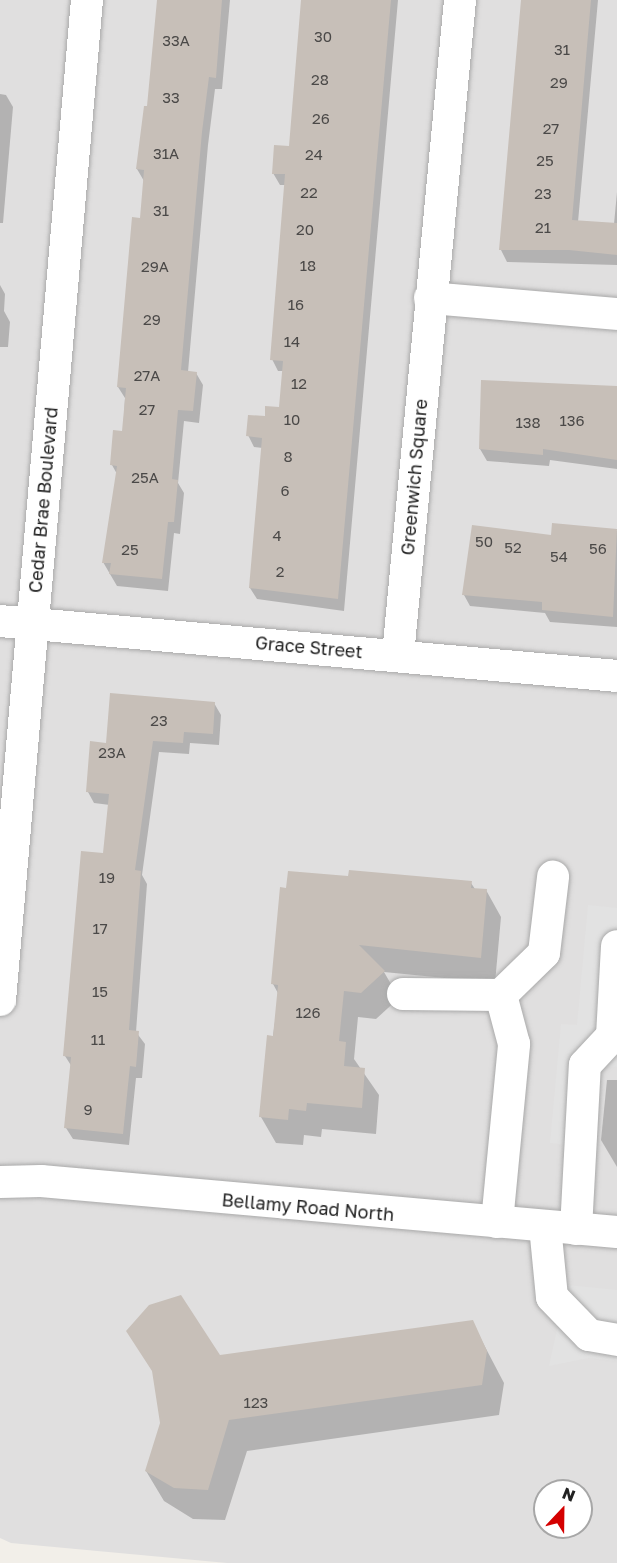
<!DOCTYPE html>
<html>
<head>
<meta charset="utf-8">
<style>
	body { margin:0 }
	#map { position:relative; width:617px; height:1563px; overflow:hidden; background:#f2efe9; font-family:"Golos Text",sans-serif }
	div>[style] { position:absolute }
	.residential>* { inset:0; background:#e0dfdf }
	.parking>* { inset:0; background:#e2e2e2 }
	.shadow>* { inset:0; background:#0003 }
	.building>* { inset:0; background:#c7bfb8 }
	.roads { filter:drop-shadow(0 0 2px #a9a9a9) drop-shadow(0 0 2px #a9a9a9) }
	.minor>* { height:32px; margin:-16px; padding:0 16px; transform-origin:16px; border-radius:16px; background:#fff }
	span { translate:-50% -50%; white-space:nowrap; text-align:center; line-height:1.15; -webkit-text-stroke:6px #fff; paint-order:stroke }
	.number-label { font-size:15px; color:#4b4948 }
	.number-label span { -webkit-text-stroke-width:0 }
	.street-label { font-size:18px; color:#222 }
	.north { position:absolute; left:533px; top:1479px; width:60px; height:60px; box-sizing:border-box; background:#fff; border:2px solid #a7a7a7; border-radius:50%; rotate:22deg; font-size:16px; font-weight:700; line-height:24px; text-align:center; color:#222 }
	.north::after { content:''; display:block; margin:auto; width:21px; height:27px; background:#d40000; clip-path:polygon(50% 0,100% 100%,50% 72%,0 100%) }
</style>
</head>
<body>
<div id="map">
	<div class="residential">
		<div style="clip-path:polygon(evenodd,0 0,617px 0,617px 1563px,227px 1563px,11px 1543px,0 1538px,0 0,545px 1491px,581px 1491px,581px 1527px,545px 1527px,545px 1491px)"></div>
	</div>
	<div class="parking">
		<div style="clip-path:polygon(588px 905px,617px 908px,617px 1067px,601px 1066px,593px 1147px,550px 1143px,561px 1024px,577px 1025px)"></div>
		<div style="clip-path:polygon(567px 1285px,617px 1290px,617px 1361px,588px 1358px,549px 1366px)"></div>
	</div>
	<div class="shadow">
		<div style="clip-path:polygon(158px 0,230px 0,222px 89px,215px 89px,208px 145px,188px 372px,196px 373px,203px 385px,199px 423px,184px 421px,178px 483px,184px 493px,180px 534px,174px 533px,168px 591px,117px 586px,103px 562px,117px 474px,112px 465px,123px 433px,125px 398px,118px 387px,141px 220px,144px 181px,137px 169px,148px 108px)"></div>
		<div style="clip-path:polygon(303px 0,398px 0,344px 611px,257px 599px,250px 588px,263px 448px,254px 447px,248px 435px,281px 409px,284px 371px,278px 371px,272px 359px,285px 185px,280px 185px,273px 173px,290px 148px)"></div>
		<div style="clip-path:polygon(524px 0,598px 0,578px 222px,614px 224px,617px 192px,617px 265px,507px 262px,501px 250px)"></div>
		<div style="clip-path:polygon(0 94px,6px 95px,13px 107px,3px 223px,0 223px)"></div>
		<div style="clip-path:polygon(0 285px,5px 294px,4px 311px,10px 322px,8px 347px,0 347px)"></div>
		<div style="clip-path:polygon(617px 388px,617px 469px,550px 460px,549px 466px,487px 461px,480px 449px)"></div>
		<div style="clip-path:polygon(553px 525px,617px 531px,617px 627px,550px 622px,545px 613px,470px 606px,464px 595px,552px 537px)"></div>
		<div style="clip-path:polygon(214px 703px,221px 715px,219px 745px,190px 743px,189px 754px,159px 752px,142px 875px,147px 884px,136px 1032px,145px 1044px,142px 1078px,136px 1078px,129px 1145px,73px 1139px,66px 1128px,72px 1067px,65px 1056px,104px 855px,110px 805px,94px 803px,88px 792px,107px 744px)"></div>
		<div style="clip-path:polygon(350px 878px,471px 883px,475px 889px,486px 890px,501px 917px,495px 983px,384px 972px,399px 998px,376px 1019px,358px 1017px,354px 1059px,379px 1095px,376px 1134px,322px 1129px,321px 1137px,304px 1135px,303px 1145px,276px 1143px,261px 1117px,279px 995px,273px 984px)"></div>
		<div style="clip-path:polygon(607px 1080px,617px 1080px,617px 1167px,601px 1140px)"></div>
		<div style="clip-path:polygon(472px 1322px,504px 1383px,499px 1415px,247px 1451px,225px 1520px,193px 1519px,164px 1501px,146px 1471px,161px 1423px,155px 1375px,128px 1331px,219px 1357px)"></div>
	</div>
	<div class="building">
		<div style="clip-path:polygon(157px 0,222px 0,216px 78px,209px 77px,202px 132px,181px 370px,197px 372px,193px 411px,178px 410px,172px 479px,178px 480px,174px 522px,168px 522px,162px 579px,109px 574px,111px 563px,102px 563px,117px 466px,110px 465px,113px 430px,122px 431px,126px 388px,117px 387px,132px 217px,140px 218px,144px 170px,136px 169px,144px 106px,147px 106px)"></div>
		<div style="clip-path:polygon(301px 0,391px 0,338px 599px,249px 588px,262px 438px,246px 436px,248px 415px,265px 416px,265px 406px,279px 407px,283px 361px,270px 360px,285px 174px,272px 174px,274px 145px,289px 146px)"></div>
		<div style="clip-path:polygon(521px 0,591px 0,572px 220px,617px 223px,617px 255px,569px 250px,499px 250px)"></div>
		<div style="clip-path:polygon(481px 380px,617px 386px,617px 460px,543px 449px,543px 455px,479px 449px)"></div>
		<div style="clip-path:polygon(552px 523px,617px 529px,613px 617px,542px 610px,542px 602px,462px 595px,472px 525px,551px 535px)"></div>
		<div style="clip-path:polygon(110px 693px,215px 702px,213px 734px,184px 732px,183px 743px,153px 741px,135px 870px,141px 871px,129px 1030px,139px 1031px,136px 1067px,130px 1066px,123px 1134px,64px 1128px,71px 1057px,63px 1056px,81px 851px,103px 853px,109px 794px,86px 792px,90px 741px,106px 743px)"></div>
		<div style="clip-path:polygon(349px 870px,472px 881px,471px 888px,487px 889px,481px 958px,359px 945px,385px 971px,361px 993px,344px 991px,339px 1041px,346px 1042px,344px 1066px,365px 1068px,362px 1108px,307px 1103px,306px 1111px,289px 1109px,288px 1120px,259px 1117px,267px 1035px,273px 1036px,278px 985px,271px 984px,280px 887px,286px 888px,288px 871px,348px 876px)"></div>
		<div style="clip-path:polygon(181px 1295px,220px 1355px,473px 1320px,487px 1351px,482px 1385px,229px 1420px,208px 1490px,174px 1488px,145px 1471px,160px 1423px,152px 1371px,126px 1331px,149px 1305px)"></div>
	</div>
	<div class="roads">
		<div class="minor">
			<div style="left:430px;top:298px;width:188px;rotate:4.9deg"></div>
			<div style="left:0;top:621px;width:619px;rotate:5.09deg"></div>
			<div style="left:398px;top:655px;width:658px;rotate:-84.59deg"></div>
			<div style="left:403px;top:994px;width:98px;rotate:0.6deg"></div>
			<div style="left:501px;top:995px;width:60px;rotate:-44.3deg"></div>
			<div style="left:544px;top:953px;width:77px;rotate:-83.2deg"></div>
			<div style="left:0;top:1000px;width:1004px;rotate:-85.03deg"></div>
			<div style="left:0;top:1182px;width:41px;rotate:-1.4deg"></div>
			<div style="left:41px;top:1181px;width:578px;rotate:5.06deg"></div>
			<div style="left:497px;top:1222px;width:179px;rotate:-84.5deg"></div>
			<div style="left:514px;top:1044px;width:51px;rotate:-104.9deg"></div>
			<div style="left:545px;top:1226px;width:71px;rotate:84.4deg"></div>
			<div style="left:552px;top:1297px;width:53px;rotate:45.8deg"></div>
			<div style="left:589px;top:1335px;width:28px;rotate:10deg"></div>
			<div style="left:576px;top:1229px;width:164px;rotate:-86.9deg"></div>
			<div style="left:585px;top:1065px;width:40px;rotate:-47deg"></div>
			<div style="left:612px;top:1036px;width:90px;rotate:-86.8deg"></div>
		</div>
	</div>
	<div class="number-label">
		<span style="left:323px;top:37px">30</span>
		<span style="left:176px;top:41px">33A</span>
		<span style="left:562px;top:50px">31</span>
		<span style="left:320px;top:80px">28</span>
		<span style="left:559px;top:83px">29</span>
		<span style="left:171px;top:98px">33</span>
		<span style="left:321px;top:119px">26</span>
		<span style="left:551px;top:129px">27</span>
		<span style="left:166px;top:154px">31A</span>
		<span style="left:314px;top:155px">24</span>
		<span style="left:545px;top:161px">25</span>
		<span style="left:309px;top:193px">22</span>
		<span style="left:543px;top:194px">23</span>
		<span style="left:161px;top:211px">31</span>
		<span style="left:543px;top:228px">21</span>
		<span style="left:305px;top:230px">20</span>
		<span style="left:308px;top:266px">18</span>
		<span style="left:155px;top:267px">29A</span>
		<span style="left:296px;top:305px">16</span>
		<span style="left:152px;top:320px">29</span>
		<span style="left:292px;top:342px">14</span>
		<span style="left:147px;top:376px">27A</span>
		<span style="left:299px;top:384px">12</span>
		<span style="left:147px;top:410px">27</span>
		<span style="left:292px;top:420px">10</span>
		<span style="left:572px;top:421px">136</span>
		<span style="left:528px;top:423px">138</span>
		<span style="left:288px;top:457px">8</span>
		<span style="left:145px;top:478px">25A</span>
		<span style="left:285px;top:491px">6</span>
		<span style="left:277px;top:536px">4</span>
		<span style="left:484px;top:542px">50</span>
		<span style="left:513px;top:548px">52</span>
		<span style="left:598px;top:549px">56</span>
		<span style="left:130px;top:550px">25</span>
		<span style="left:559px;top:557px">54</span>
		<span style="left:280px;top:572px">2</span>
		<span style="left:159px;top:721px">23</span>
		<span style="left:112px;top:753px">23A</span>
		<span style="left:107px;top:878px">19</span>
		<span style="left:100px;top:929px">17</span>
		<span style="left:100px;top:992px">15</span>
		<span style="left:308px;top:1013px">126</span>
		<span style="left:98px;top:1040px">11</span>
		<span style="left:88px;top:1110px">9</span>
		<span style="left:256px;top:1403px">123</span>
	</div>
	<div class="street-label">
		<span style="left:414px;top:477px;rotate:-85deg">Greenwich Square</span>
		<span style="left:43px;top:500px;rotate:-85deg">Cedar Brae Boulevard</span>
		<span style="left:309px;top:647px;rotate:5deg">Grace Street</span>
		<span style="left:308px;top:1207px;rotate:5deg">Bellamy Road North</span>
	</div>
	<div class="north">N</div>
</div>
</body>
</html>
